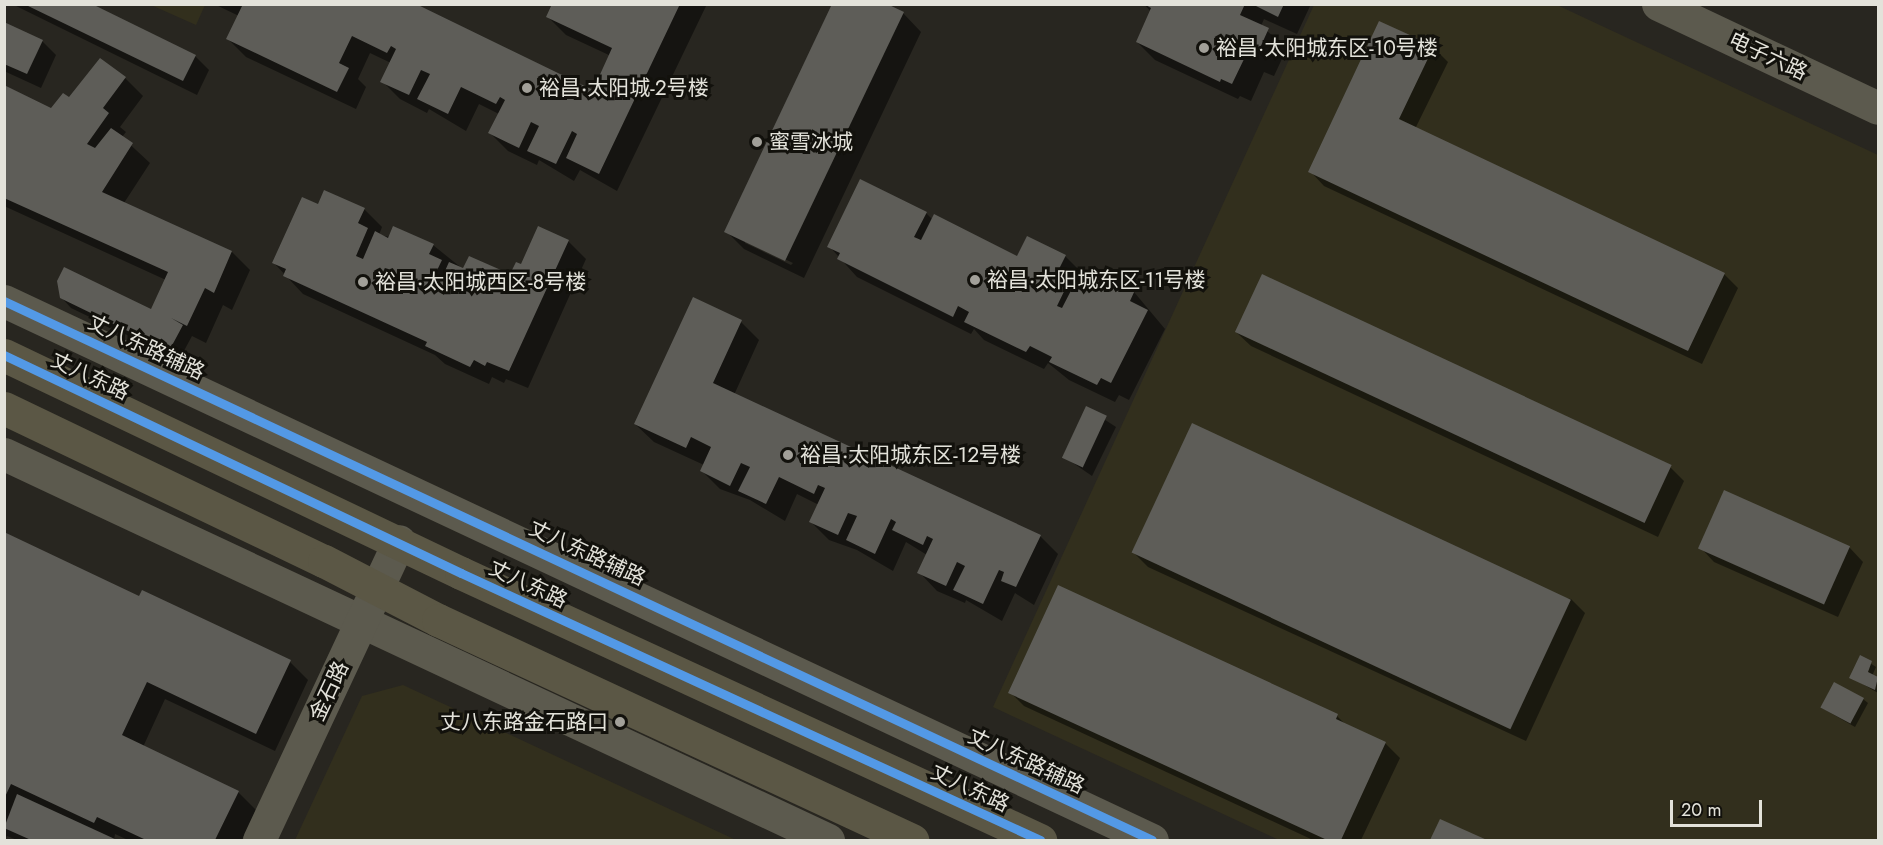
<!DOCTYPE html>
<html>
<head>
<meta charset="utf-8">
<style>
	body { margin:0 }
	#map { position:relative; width:1883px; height:845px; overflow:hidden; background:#282620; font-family:Jost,"Noto Sans SC",sans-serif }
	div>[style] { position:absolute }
	.built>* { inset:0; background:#322f1d }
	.shadow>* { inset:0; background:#0007 }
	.building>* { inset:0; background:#5e5d58; transform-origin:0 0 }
	.minor>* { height:33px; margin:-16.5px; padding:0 16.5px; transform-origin:16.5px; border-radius:16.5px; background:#5c5a4e }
	.major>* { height:33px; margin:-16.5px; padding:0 16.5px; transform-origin:16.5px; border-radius:16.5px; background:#5b5745 }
	.cycleway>* { height:9px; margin:-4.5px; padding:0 4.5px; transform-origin:4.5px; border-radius:4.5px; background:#5399e6 }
	.dots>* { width:16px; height:16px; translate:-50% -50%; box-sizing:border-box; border:3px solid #12110c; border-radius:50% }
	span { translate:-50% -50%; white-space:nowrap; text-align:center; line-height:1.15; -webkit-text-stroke:6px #12110c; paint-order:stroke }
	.poi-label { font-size:21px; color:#e3e2da }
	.left { translate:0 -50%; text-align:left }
	.right { translate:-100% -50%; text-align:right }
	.street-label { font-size:21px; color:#e3e2da }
	.frame { position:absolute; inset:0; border:6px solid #e3e2da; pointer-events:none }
	.scale { position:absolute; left:1670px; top:800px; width:92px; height:27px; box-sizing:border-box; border:3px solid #e3e2da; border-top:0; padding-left:8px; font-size:18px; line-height:21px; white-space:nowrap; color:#e3e2da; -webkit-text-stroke:4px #12110c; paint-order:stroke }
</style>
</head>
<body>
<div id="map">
	<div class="built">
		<div style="clip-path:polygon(151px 5px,205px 4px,205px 5px,196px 25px)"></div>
		<div style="clip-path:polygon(1314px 5px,1557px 5px,1878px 155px,1878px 840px,1279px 840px,993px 707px)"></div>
		<div style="clip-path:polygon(403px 685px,736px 840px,295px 840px,362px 696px)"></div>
	</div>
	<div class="shadow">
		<div style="clip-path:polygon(12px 4px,88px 4px,195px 56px,209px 70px,197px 95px)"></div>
		<div style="clip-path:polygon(214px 4px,412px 4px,593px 92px,611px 56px,566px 35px,548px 17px,554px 4px,707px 4px,617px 191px,580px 170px,574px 181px,539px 160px,537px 165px,508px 151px,490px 133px,499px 114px,479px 104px,466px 131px,429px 109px,427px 113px,400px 99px,382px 81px,391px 63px,370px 53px,358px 79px,366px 87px,356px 109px,246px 57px,228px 39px,239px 16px)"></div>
		<div style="clip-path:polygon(1144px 4px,1311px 4px,1297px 34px,1264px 19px,1261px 26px,1287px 48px,1274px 76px,1264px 72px,1251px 101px,1240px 96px,1238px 99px,1155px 60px,1137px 42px,1151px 12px)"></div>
		<div style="clip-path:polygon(evenodd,903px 13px,921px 32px,804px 278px,744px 249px,726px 231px,903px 13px,745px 240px,793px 263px,791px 265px,745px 243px,745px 240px)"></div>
		<div style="clip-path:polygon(4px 24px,42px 41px,56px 55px,41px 88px,4px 71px)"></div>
		<div style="clip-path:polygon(1433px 47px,1448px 62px,1415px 129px,1724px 274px,1738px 288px,1702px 364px,1324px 186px,1310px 171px)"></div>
		<div style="clip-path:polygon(125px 78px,143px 96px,120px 127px,126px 132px,122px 137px,150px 163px,124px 203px,232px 252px,250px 270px,232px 310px,223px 305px,206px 343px,192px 336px,179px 360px,71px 308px,61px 297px,158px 314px,166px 280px,4px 206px,4px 87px,52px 110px,69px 99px)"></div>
		<div style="clip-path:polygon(318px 206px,364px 209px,382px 227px,379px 235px,433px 245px,464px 270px,511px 276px,568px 241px,586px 259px,528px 388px,506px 379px,504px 383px,492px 377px,489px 384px,445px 364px,435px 355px,303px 294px,274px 263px)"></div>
		<div style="clip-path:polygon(926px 213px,933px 220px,1018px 258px,1065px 256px,1083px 274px,1080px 280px,1092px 286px,1134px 292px,1165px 329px,1129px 400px,1119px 395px,1115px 402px,1069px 380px,1048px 363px,1044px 369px,984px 340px,974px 329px,971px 334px,857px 277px,829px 246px)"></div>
		<div style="clip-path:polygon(693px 299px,741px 322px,759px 340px,734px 395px,1040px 536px,1058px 554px,1034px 605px,1015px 593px,1002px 621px,966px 600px,965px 603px,937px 591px,919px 572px,927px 555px,906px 542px,893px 571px,857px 550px,829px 540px,811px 522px,819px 505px,797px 494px,785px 521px,750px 500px,720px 489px,702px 471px,704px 465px,654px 442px,635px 424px)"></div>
		<div style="clip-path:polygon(1236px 332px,1670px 467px,1684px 481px,1658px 537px,1251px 346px)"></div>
		<div style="clip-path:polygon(1087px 408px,1116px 427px,1092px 476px,1063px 456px)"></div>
		<div style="clip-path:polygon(4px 534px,140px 598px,143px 592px,290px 662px,308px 680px,275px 751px,165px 699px,143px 747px,238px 792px,256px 810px,242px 840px,128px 840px,115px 834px,114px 840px,17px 840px,7px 836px,4px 840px)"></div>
		<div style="clip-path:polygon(1700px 547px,1849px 547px,1863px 562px,1838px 617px,1714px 562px)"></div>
		<div style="clip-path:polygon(1134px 553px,1571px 599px,1585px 613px,1526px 741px,1148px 567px)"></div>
		<div style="clip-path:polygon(1861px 657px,1876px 667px,1872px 676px,1878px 678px,1878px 693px,1851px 677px)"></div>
		<div style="clip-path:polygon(1010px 692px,1337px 716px,1347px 726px,1385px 743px,1400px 758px,1361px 840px,1313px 840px,1024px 706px)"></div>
		<div style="clip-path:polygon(1863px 699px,1868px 703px,1855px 727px,1822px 708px)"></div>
		<div style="clip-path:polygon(1441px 821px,1483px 840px,1432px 840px)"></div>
	</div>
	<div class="building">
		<div style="clip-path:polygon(24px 4px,92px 4px,196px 55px,183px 81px)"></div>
		<div style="clip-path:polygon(243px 4px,416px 4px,593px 90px,612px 48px,546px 17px,552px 4px,680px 4px,599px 174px,566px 158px,577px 134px,572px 131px,556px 164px,527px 151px,539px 126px,531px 122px,519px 148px,488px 133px,505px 100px,500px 97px,496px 104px,461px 87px,448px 114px,417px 99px,430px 74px,421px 70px,409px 95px,380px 82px,396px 49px,391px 46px,387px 53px,352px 36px,339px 63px,349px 68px,337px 92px,226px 39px)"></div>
		<div style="clip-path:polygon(832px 4px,887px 4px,904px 12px,785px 261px,724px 232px)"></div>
		<div style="clip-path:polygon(1144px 4px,1245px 4px,1240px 15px,1269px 28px,1255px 59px,1246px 55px,1232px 84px,1221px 79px,1220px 82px,1136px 42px,1151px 8px)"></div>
		<div style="clip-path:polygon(1252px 4px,1284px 4px,1278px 17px)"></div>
		<div style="clip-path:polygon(1379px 21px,1434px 46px,1399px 119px,1725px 273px,1688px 351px,1308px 172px)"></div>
		<div style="clip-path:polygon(4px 22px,43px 40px,27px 74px,4px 64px)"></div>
		<div style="clip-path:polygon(100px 58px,126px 77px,103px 108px,109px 113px,87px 144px,95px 148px,111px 128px,133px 143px,102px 192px,232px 251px,214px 293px,205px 288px,187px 326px,171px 318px,183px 325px,169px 351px,60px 298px,57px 281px,64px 267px,151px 309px,168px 272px,4px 198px,4px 85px,51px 108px,63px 93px,69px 97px)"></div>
		<div style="clip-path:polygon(860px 179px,927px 212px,914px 237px,921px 240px,934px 214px,1017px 256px,1027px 236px,1066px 255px,1058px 271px,1071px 277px,1057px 306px,1062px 308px,1078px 277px,1091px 284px,1097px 272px,1135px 290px,1130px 301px,1148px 310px,1111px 383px,1101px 378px,1097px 385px,1049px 362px,1052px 357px,1030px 346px,1026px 352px,964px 322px,969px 312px,958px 306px,953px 317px,837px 259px,840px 253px,827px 247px)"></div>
		<div style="clip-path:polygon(324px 190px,365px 208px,358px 223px,368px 228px,356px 256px,363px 259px,375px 231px,388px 238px,393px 226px,434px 244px,429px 254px,442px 260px,429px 287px,436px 291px,449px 262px,463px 268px,469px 256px,510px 274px,516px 262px,521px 264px,538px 226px,569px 240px,509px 371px,487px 362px,485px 366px,474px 360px,470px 367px,425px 346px,427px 342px,283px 276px,286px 269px,272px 263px,302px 197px,318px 204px)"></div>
		<div style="left:1262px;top:274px;width:452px;height:64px;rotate:25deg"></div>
		<div style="clip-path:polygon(693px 297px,742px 320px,713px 383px,1041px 535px,1016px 587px,1001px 581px,1004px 572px,999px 570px,983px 604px,953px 590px,965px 566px,957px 562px,946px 586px,917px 573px,933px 539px,927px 536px,923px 545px,892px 530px,896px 522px,891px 519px,875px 554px,846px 540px,857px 516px,848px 513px,838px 535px,809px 522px,825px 488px,818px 485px,814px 494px,779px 477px,766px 504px,738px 491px,750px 467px,741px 463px,730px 486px,700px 471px,711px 447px,691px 437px,686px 448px,634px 424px)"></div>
		<div style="left:1086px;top:406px;width:23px;height:57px;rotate:25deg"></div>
		<div style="left:1192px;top:423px;width:418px;height:143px;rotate:25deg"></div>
		<div style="left:1724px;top:490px;width:138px;height:64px;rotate:24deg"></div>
		<div style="clip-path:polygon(4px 532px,139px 596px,142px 590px,291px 660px,256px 734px,147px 682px,122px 735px,239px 791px,215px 840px,146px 840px,97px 817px,94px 823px,11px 784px,4px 799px)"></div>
		<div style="clip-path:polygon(1058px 585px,1338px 714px,1336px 719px,1386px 742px,1341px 840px,1327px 840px,1008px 693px)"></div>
		<div style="clip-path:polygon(1860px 655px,1872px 661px,1868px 672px,1878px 677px,1875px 690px,1849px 678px)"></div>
		<div style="left:1834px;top:682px;width:34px;height:29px;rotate:28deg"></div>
		<div style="clip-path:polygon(17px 794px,117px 840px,31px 840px,4px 828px)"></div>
		<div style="clip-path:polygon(1440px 819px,1487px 840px,1430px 840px)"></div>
	</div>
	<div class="minor">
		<div style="left:1658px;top:4px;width:243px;rotate:25.3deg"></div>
		<div style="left:4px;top:301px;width:1268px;rotate:25.15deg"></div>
		<div style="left:4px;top:454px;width:910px;rotate:25.1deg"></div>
		<div style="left:259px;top:840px;width:330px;rotate:-64.9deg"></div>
	</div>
	<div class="major">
		<div style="left:4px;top:355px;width:506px;rotate:25.5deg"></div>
		<div style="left:461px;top:573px;width:638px;rotate:24.76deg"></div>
		<div style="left:4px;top:408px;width:355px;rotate:25.6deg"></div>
		<div style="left:324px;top:561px;width:128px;rotate:27.4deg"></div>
		<div style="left:438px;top:620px;width:523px;rotate:24.9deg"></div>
	</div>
	<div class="cycleway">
		<div style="left:4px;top:301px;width:1268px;rotate:25.15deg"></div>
		<div style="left:4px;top:355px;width:506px;rotate:25.5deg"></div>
		<div style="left:461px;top:573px;width:638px;rotate:24.76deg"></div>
	</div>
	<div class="dots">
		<div style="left:1204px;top:48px;background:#a2a099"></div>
		<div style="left:527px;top:88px;background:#a2a099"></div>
		<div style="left:757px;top:142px;background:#a2a099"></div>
		<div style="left:975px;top:280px;background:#a2a099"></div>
		<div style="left:363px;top:282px;background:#a2a099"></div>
		<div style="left:788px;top:455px;background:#a2a099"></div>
		<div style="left:620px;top:722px;background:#a2a099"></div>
	</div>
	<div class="poi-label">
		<span class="left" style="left:1216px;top:48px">裕昌·太阳城东区-10号楼</span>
		<span class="left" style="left:539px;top:88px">裕昌·太阳城-2号楼</span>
		<span class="left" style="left:769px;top:142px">蜜雪冰城</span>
		<span class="left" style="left:987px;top:280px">裕昌·太阳城东区-11号楼</span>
		<span class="left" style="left:375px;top:282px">裕昌·太阳城西区-8号楼</span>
		<span class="left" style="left:800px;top:455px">裕昌·太阳城东区-12号楼</span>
		<span class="right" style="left:608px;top:722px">丈八东路金石路口</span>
	</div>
	<div class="street-label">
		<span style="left:1768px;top:56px;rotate:25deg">电子六路</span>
		<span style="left:146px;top:347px;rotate:25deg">丈八东路辅路</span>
		<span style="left:90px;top:376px;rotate:25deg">丈八东路</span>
		<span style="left:587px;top:553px;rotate:25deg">丈八东路辅路</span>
		<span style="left:528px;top:584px;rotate:25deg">丈八东路</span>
		<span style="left:329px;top:691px;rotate:-65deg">金石路</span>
		<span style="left:1026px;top:761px;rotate:25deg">丈八东路辅路</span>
		<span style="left:970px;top:788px;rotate:25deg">丈八东路</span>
	</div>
	<div class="frame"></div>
	<div class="scale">20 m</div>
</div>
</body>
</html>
